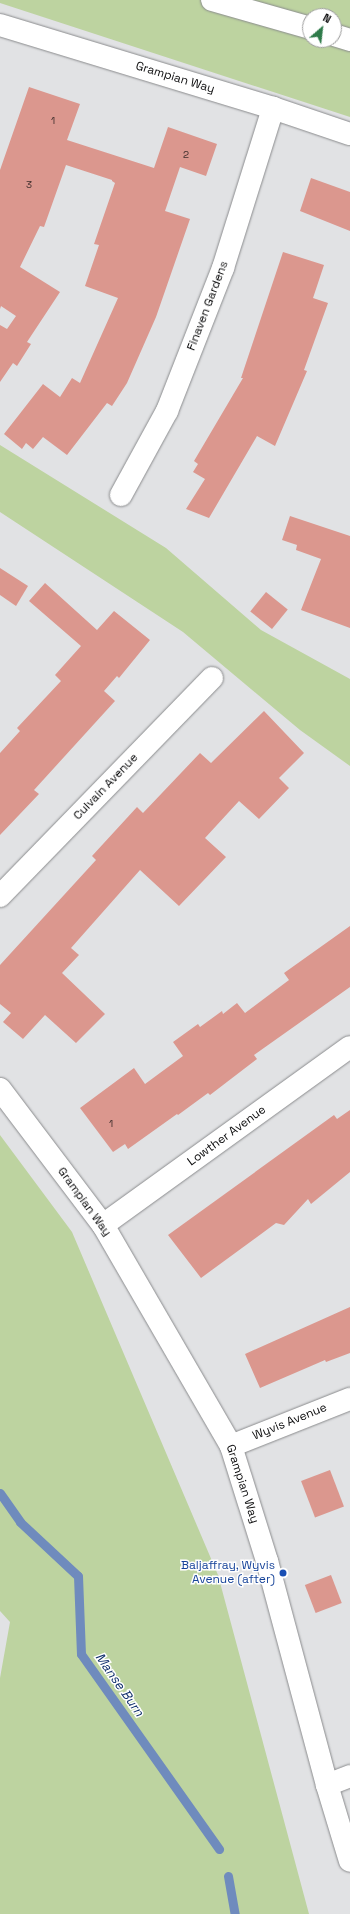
<!DOCTYPE html>
<html>
<head>
<meta charset="utf-8">
<style>
	body { margin:0 }
	#map { position:relative; width:350px; height:1914px; overflow:hidden; background:#e1e2e4; font-family:"Space Grotesk",sans-serif }
	div>[style] { position:absolute }
	.green>* { inset:0; background:#bdd3a0 }
	.stream>* { height:9px; margin:-4.5px; padding:0 4.5px; transform-origin:4.5px; border-radius:4.5px; background:#6f8bbd }
	.building>* { inset:0; background:#db978e; transform-origin:0 0 }
	.roads { filter:drop-shadow(0 0 1px #8a8b8d) drop-shadow(0 0 1px #8a8b8d) }
	.minor>* { height:22px; margin:-11px; padding:0 11px; transform-origin:11px; border-radius:11px; background:#fff }
	.tertiary>* { height:22px; margin:-11px; padding:0 11px; transform-origin:11px; border-radius:11px; background:#fff }
	.secondary>* { height:22px; margin:-11px; padding:0 11px; transform-origin:11px; border-radius:11px; background:#fff }
	.dots>* { width:11px; height:11px; translate:-50% -50%; box-sizing:border-box; border:2px solid #fff; border-radius:50% }
	span { translate:-50% -50%; white-space:nowrap; text-align:center; line-height:1.15; -webkit-text-stroke:3px #fff; paint-order:stroke }
	.number-label { font-size:10px; color:#402f2d }
	.number-label span { -webkit-text-stroke-width:0 }
	.street-label { font-size:12px; color:#0c0c0d }
	.transit-label { font-size:12px; color:#164399 }
	.right { translate:-100% -50%; text-align:right }
	.water-label { font-size:13px; color:#0f2e6b; font-style:italic }
	.north { position:absolute; left:302px; top:8px; width:40px; height:40px; box-sizing:border-box; background:#fff; border:1px solid #9e9e9e; border-radius:50%; rotate:28deg; font-size:11px; font-weight:700; line-height:16px; text-align:center; color:#0c0c0d }
	.north::after { content:''; display:block; margin:auto; width:14px; height:18px; background:#2f7b4a; clip-path:polygon(50% 0,100% 100%,50% 72%,0 100%) }
</style>
</head>
<body>
<div id="map">
	<div class="green">
		<div style="clip-path:polygon(evenodd,0 0,350px 0,350px 117px,0 3px,0 0,310px 16px,334px 16px,334px 40px,310px 40px,310px 16px)"></div>
		<div style="clip-path:polygon(0 445px,166px 548px,261px 630px,350px 679px,350px 766px,300px 730px,183px 632px,0 512px)"></div>
		<div style="clip-path:polygon(0 1135px,72px 1232px,218px 1575px,309px 1914px,0 1914px,0 1678px,10px 1622px,0 1611px)"></div>
	</div>
	<div class="stream">
		<div style="left:0;top:1493px;width:35px;rotate:55deg"></div>
		<div style="left:20px;top:1522px;width:79px;rotate:43deg"></div>
		<div style="left:78px;top:1576px;width:78px;rotate:87.8deg"></div>
		<div style="left:81px;top:1654px;width:239px;rotate:54.7deg"></div>
		<div style="left:228px;top:1876px;width:39px;rotate:80deg"></div>
	</div>
	<div class="building">
		<div style="clip-path:polygon(29px 87px,80px 104px,67px 140px,154px 168px,168px 127px,217px 144px,206px 176px,180px 167px,165px 211px,190px 219px,156px 317px,127px 383px,112px 406px,107px 403px,67px 455px,43px 437px,33px 449px,26px 443px,22px 449px,4px 434px,43px 384px,60px 397px,72px 378px,80px 383px,118px 298px,85px 286px,99px 245px,94px 244px,115px 183px,112px 181px,112px 180px,66px 165px,44px 227px,40px 226px,20px 267px,60px 292px,27px 342px,31px 344px,17px 366px,13px 363px,0 382px,0 325px,7px 329px,16px 316px,1px 306px,0 309px,0 170px)"></div>
		<div style="clip-path:polygon(311px 178px,350px 192px,350px 231px,300px 211px)"></div>
		<div style="clip-path:polygon(283px 252px,324px 265px,313px 298px,328px 303px,304px 370px,307px 371px,275px 446px,257px 436px,209px 518px,186px 509px,205px 479px,193px 472px,198px 464px,194px 461px,243px 378px,241px 378px)"></div>
		<div style="clip-path:polygon(290px 516px,350px 536px,350px 628px,301px 610px,321px 559px,296px 550px,297px 545px,282px 540px)"></div>
		<div style="clip-path:polygon(0 568px,28px 586px,16px 606px,0 595px)"></div>
		<div style="clip-path:polygon(45px 583px,97px 630px,114px 611px,150px 640px,119px 678px,117px 676px,104px 691px,115px 701px,34px 790px,39px 794px,0 835px,0 753px,20px 731px,17px 728px,61px 681px,55px 675px,81px 646px,29px 601px)"></div>
		<div style="left:266px;top:592px;width:28px;height:25px;rotate:39deg"></div>
		<div style="clip-path:polygon(264px 711px,304px 753px,279px 778px,289px 788px,259px 819px,239px 801px,205px 838px,226px 857px,179px 906px,140px 870px,71px 948px,79px 955px,62px 973px,105px 1014px,76px 1043px,45px 1015px,23px 1039px,3px 1022px,11px 1013px,0 1004px,0 965px,96px 860px,92px 856px,137px 807px,143px 813px,200px 753px,211px 763px)"></div>
		<div style="clip-path:polygon(350px 926px,350px 987px,254px 1055px,257px 1059px,210px 1095px,208px 1093px,178px 1115px,177px 1114px,128px 1149px,125px 1144px,113px 1152px,80px 1108px,134px 1068px,145px 1084px,183px 1056px,173px 1042px,198px 1024px,200px 1027px,222px 1011px,223px 1014px,237px 1003px,245px 1013px,289px 980px,284px 973px)"></div>
		<div style="clip-path:polygon(350px 1110px,350px 1172px,311px 1204px,308px 1199px,284px 1225px,276px 1223px,201px 1278px,168px 1235px,334px 1115px,337px 1119px)"></div>
		<div style="clip-path:polygon(350px 1307px,350px 1353px,326px 1362px,325px 1360px,260px 1388px,245px 1354px)"></div>
		<div style="left:330px;top:1470px;width:39px;height:31px;rotate:69deg"></div>
		<div style="left:331px;top:1575px;width:30px;height:28px;rotate:69deg"></div>
	</div>
	<div class="roads">
		<div class="minor">
			<div style="left:121px;top:495px;width:96px;rotate:-61.3deg"></div>
			<div style="left:167px;top:411px;width:154px;rotate:-68.6deg"></div>
			<div style="left:223px;top:268px;width:168px;rotate:-72.6deg"></div>
			<div style="left:0;top:896px;width:304px;rotate:-45.8deg"></div>
			<div style="left:103px;top:1225px;width:304px;rotate:-35.8deg"></div>
			<div style="left:231px;top:1446px;width:128px;rotate:-21.6deg"></div>
			<div style="left:327px;top:1785px;width:25px;rotate:-21deg"></div>
		</div>
		<div class="tertiary">
			<div style="left:0;top:25px;width:285px;rotate:16.9deg"></div>
			<div style="left:273px;top:108px;width:81px;rotate:18.7deg"></div>
			<div style="left:0;top:1089px;width:171px;rotate:52.9deg"></div>
			<div style="left:103px;top:1225px;width:255px;rotate:59.9deg"></div>
			<div style="left:231px;top:1446px;width:121px;rotate:72.6deg"></div>
			<div style="left:267px;top:1561px;width:232px;rotate:75deg"></div>
			<div style="left:327px;top:1785px;width:79px;rotate:73.2deg"></div>
		</div>
		<div class="secondary">
			<div style="left:212px;top:0;width:102px;rotate:15.9deg"></div>
			<div style="left:334px;top:35px;width:17px;rotate:17deg"></div>
		</div>
	</div>
	<div class="dots">
		<div style="left:283px;top:1573px;background:#1a4fb4"></div>
	</div>
	<div class="number-label">
		<span style="left:53px;top:121px">1</span>
		<span style="left:186px;top:155px">2</span>
		<span style="left:29px;top:185px">3</span>
		<span style="left:111px;top:1124px">1</span>
	</div>
	<div class="street-label">
		<span style="left:175px;top:78px;rotate:17deg">Grampian Way</span>
		<span style="left:208px;top:306px;rotate:-69deg">Finaven Gardens</span>
		<span style="left:106px;top:787px;rotate:-46deg">Culvain Avenue</span>
		<span style="left:227px;top:1136px;rotate:-36deg">Lowther Avenue</span>
		<span style="left:84px;top:1202px;rotate:54deg">Grampian Way</span>
		<span style="left:290px;top:1422px;rotate:-22deg">Wyvis Avenue</span>
		<span style="left:242px;top:1484px;rotate:72deg">Grampian Way</span>
	</div>
	<div class="transit-label">
		<span class="right" style="left:275px;top:1573px">Baljaffray, Wyvis<br>Avenue (after)</span>
	</div>
	<div class="water-label">
		<span style="left:119px;top:1685px;rotate:55deg">Manse Burn</span>
	</div>
	<div class="north">N</div>
</div>
</body>
</html>
